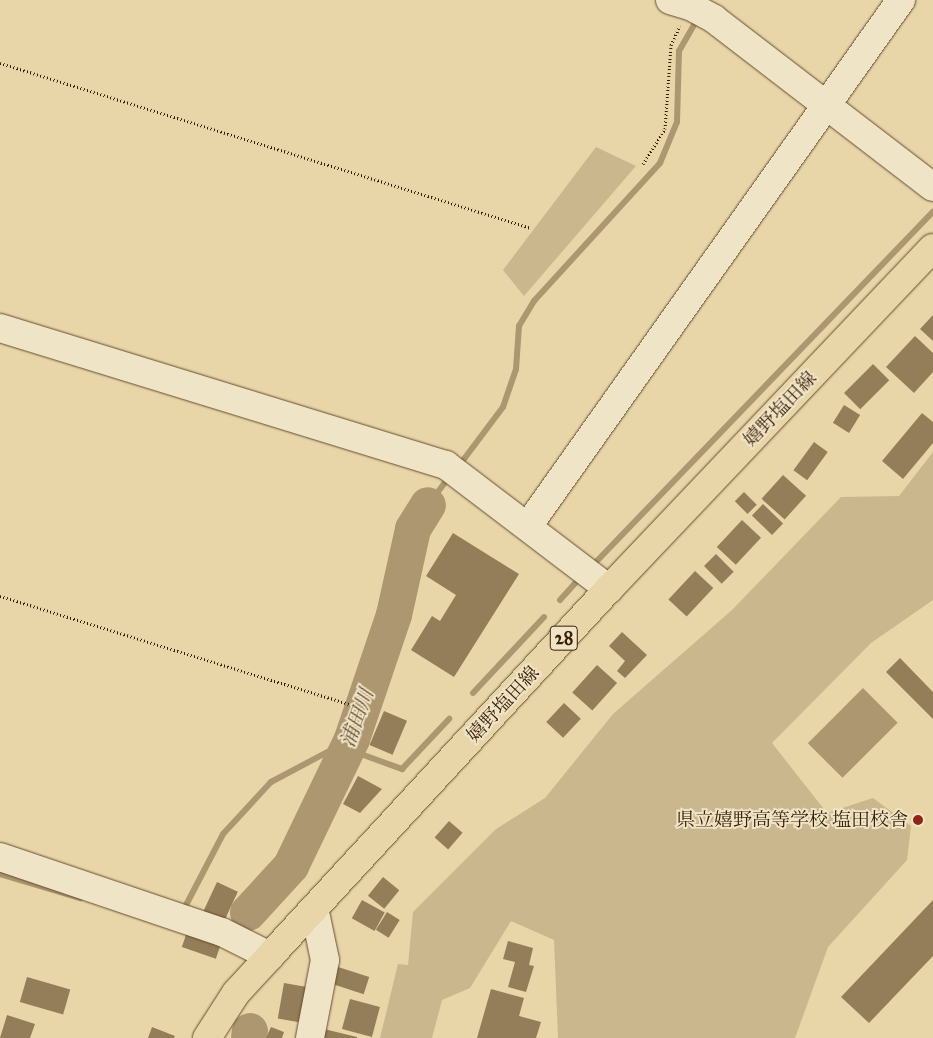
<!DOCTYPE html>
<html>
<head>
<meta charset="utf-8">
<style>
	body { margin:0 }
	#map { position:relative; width:933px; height:1038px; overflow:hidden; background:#e8d6a9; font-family:"IM FELL Great Primer","Noto Serif JP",serif }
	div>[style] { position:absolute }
	.green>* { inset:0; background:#cab78d }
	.water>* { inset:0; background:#ac9771; transform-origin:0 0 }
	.stream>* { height:6px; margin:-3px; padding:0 3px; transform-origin:3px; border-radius:3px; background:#ac9771 }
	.river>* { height:36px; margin:-18px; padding:0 18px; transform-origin:18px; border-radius:18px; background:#ac9771 }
	.building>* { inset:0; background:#947e59; transform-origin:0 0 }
	.path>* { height:3px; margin-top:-1.5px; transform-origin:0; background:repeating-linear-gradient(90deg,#391e03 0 1px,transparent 0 3.5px) }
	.roads { filter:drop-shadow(0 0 1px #654c2c) drop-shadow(0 0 1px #654c2c) }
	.minor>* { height:28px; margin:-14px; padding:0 14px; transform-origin:14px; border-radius:14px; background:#f0e4c7 }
	.major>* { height:28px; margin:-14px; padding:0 14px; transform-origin:14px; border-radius:14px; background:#e8d6a9 }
	.dots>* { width:14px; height:14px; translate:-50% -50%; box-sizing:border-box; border:2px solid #f0e4c7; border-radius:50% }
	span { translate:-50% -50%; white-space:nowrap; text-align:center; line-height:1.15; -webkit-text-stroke:4px #f0e4c7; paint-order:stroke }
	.shield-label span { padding:1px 4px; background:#f0e4c7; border:1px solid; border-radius:4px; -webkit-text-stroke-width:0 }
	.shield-label { font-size:18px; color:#391e03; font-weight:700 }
	.street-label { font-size:19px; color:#391e03 }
	.poi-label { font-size:19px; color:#391e03 }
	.right { translate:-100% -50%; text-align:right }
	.water-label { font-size:20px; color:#61482a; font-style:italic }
</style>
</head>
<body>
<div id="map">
	<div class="green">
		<div style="clip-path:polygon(596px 147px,636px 166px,524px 296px,503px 270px)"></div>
		<div style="clip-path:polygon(933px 452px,933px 600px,871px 643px,772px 743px,827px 813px,873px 798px,911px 826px,907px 860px,828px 947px,795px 1038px,558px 1038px,554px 940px,511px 921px,470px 988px,442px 1000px,432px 1038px,380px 1038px,398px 964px,408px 965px,413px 912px,496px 829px,545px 798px,613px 714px,732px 610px,841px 497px,899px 496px)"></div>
	</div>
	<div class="water">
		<div style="left:863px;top:688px;width:49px;height:78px;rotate:45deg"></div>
	</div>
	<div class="stream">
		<div style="left:458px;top:467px;width:75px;rotate:-53.1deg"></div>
		<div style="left:503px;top:407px;width:40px;rotate:-71.1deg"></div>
		<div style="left:516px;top:369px;width:43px;rotate:-86deg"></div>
		<div style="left:519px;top:326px;width:29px;rotate:-59deg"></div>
		<div style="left:534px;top:301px;width:187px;rotate:-47.6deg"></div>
		<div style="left:660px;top:163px;width:44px;rotate:-67.5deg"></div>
		<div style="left:677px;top:122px;width:71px;rotate:-88.4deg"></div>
		<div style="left:679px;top:51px;width:38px;rotate:-60deg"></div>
		<div style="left:428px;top:505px;width:36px;rotate:-53deg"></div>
		<div style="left:594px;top:564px;width:489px;rotate:-46.1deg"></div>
		<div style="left:560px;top:600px;width:30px;rotate:-48deg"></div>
		<div style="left:473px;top:693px;width:104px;rotate:-46.9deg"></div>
		<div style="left:347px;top:749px;width:59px;rotate:20deg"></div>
		<div style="left:402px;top:769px;width:69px;rotate:-46.8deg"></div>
		<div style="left:0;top:874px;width:84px;rotate:16.7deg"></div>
		<div style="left:185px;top:907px;width:82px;rotate:-62.5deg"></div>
		<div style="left:223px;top:834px;width:71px;rotate:-47.3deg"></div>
		<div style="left:271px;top:782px;width:92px;rotate:-28deg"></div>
	</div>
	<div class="river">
		<div style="left:248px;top:913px;width:64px;rotate:-47.5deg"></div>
		<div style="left:291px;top:866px;width:141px;rotate:-64.3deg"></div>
		<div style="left:352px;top:739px;width:131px;rotate:-71.3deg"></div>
		<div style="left:394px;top:615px;width:88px;rotate:-77.5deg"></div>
		<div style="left:413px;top:529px;width:28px;rotate:-58deg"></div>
		<div style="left:249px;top:1038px;width:7px;rotate:-82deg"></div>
	</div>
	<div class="building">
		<div style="clip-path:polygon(933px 315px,933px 341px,920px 329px)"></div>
		<div style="clip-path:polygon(915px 336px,933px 353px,933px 372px,914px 393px,886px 367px)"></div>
		<div style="left:873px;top:364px;width:23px;height:41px;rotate:45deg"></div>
		<div style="left:844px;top:405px;width:19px;height:21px;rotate:32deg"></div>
		<div style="clip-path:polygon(922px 413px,933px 422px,933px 443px,903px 479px,882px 461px)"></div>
		<div style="left:814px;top:442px;width:17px;height:35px;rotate:36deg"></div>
		<div style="left:783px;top:475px;width:31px;height:32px;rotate:42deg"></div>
		<div style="left:744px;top:492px;width:18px;height:13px;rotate:45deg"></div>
		<div style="left:763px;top:504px;width:28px;height:16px;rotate:44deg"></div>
		<div style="left:742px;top:520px;width:26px;height:37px;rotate:43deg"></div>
		<div style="clip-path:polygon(453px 533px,519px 574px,454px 677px,411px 650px,432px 616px,440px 621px,456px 595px,426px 576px)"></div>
		<div style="left:716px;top:554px;width:25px;height:17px;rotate:45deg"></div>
		<div style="left:695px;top:571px;width:25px;height:39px;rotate:43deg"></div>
		<div style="clip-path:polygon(622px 632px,647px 655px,625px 678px,617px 671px,625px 661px,609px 646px)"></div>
		<div style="clip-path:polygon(900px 658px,933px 692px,933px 719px,886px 672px)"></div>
		<div style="left:597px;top:665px;width:27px;height:37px;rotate:42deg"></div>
		<div style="left:564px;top:703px;width:23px;height:26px;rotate:43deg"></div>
		<div style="left:384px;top:711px;width:25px;height:37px;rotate:23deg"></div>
		<div style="clip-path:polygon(358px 776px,382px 789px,360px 813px,343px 804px)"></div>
		<div style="left:449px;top:821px;width:18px;height:22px;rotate:41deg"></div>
		<div style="left:383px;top:877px;width:21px;height:24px;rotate:39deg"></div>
		<div style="left:217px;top:882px;width:23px;height:35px;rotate:25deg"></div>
		<div style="left:362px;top:900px;width:26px;height:21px;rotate:29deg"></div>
		<div style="clip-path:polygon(933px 900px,933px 956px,869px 1023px,841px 997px)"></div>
		<div style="left:387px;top:912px;width:15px;height:21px;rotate:32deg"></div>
		<div style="left:188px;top:929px;width:36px;height:19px;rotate:19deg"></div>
		<div style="clip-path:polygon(508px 941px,533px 948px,529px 965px,534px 966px,526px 992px,508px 987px,515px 962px,503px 959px)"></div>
		<div style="left:335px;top:966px;width:36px;height:18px;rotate:18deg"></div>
		<div style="left:27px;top:977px;width:45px;height:26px;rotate:16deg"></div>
		<div style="left:284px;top:983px;width:23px;height:36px;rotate:10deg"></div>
		<div style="clip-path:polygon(491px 989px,524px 998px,519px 1016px,541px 1022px,536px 1038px,477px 1038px)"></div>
		<div style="left:350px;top:999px;width:31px;height:31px;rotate:15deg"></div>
		<div style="clip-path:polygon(7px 1015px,35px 1024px,30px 1038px,0 1038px)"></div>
		<div style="clip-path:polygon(152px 1027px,175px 1036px,174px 1038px,148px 1038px)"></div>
		<div style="clip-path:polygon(271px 1027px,284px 1032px,282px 1038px,266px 1038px)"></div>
		<div style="clip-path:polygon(324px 1029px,357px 1037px,357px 1038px,322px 1038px)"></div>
	</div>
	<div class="path">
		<div style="left:0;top:63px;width:556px;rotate:17.26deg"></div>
		<div style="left:643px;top:164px;width:41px;rotate:-57.8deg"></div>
		<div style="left:665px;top:129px;width:84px;rotate:-85.9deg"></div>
		<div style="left:671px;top:45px;width:21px;rotate:-65deg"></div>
		<div style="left:0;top:596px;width:373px;rotate:17.2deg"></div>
	</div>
	<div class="roads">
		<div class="minor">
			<div style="left:670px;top:0;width:21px;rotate:17deg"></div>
			<div style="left:690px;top:6px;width:27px;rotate:28deg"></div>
			<div style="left:714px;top:19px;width:276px;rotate:37.5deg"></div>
			<div style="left:0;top:328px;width:467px;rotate:17.1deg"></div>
			<div style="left:446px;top:465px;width:205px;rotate:37.3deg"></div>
			<div style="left:528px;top:526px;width:645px;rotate:-54.66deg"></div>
			<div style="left:0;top:857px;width:234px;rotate:18.7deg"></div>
			<div style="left:222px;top:932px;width:54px;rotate:26.6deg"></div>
			<div style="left:310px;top:1038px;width:79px;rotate:-79.1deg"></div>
			<div style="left:325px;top:960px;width:53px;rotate:-101.9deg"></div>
		</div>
		<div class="major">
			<div style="left:207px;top:1038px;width:54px;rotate:-57.2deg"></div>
			<div style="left:236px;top:993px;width:50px;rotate:-47.4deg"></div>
			<div style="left:270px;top:956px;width:500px;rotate:-47.3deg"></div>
			<div style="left:609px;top:589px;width:470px;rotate:-46.5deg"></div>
		</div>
	</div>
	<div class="dots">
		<div style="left:918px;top:820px;background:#8f2418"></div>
	</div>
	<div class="shield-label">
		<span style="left:564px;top:638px">28</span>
	</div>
	<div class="street-label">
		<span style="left:780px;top:409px;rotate:-46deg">嬉野塩田線</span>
		<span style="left:503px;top:704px;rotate:-47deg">嬉野塩田線</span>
	</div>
	<div class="poi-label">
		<span class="right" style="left:908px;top:820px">県立嬉野高等学校 塩田校舎</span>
	</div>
	<div class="water-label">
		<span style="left:357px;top:718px;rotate:-70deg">浦田川</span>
	</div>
</div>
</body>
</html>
